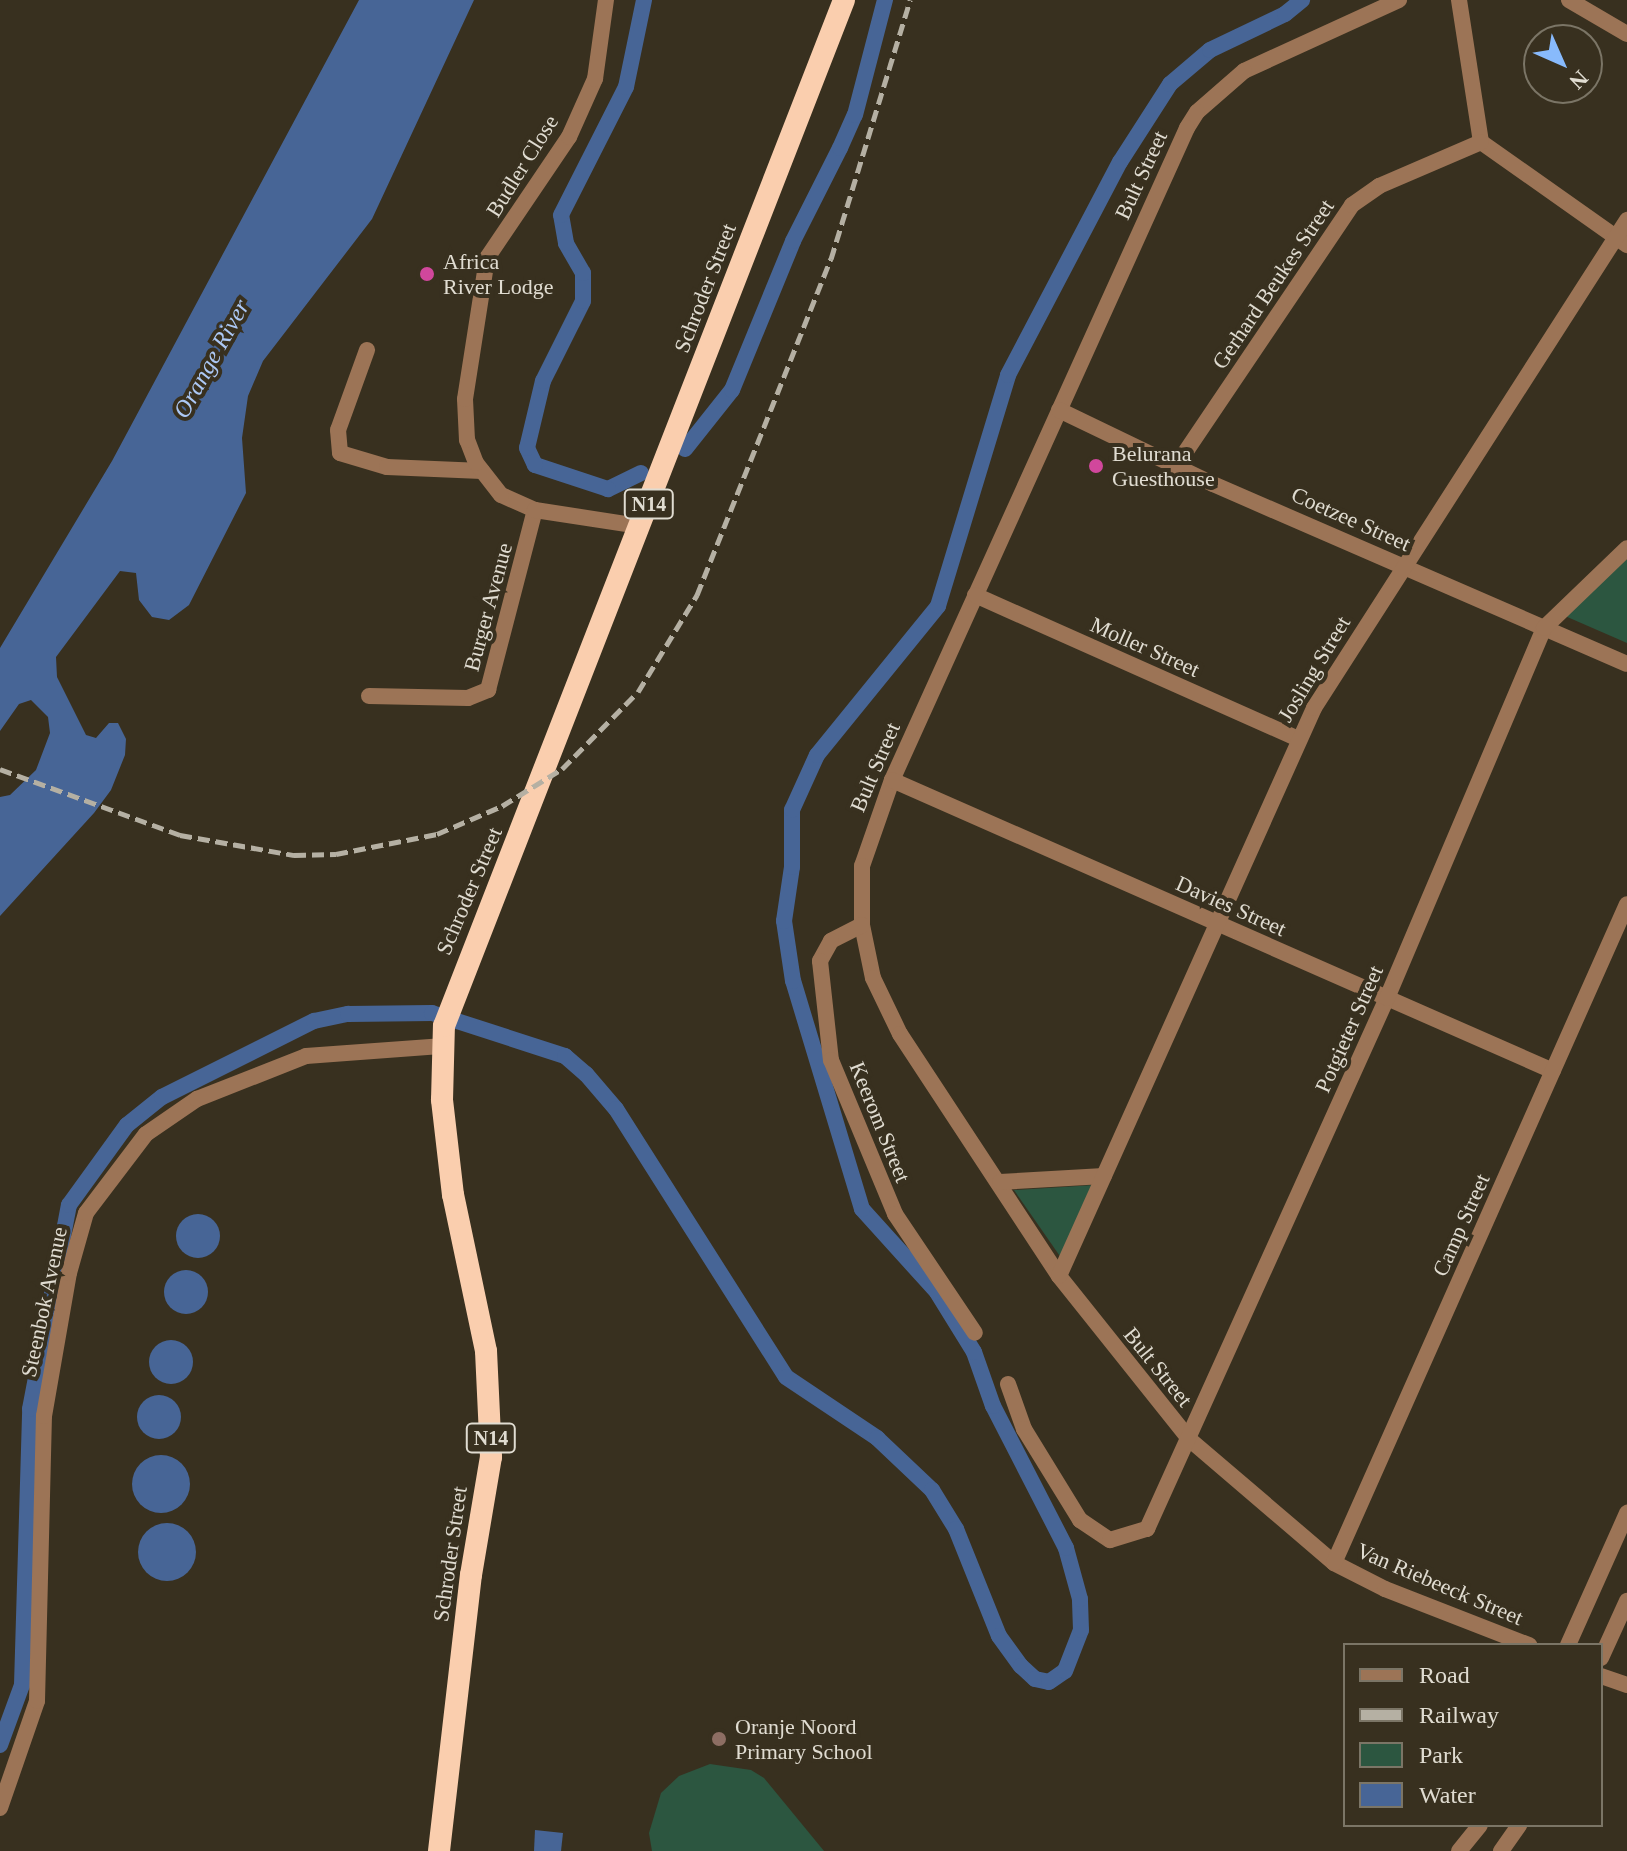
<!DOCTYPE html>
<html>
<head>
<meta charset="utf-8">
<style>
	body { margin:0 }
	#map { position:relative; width:1627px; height:1851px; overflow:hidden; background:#38301f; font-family:Georgia,serif }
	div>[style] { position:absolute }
	.green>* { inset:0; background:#2c5640 }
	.water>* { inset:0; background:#476596 }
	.round { border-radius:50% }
	.canal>* { height:16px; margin:-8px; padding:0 8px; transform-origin:8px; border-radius:8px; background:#476596 }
	.minor>* { height:16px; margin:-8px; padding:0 8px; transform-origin:8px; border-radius:8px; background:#9c7456 }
	.tertiary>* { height:16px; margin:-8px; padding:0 8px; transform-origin:8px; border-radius:8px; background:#9c7456 }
	.trunk>* { height:22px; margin:-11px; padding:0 11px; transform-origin:11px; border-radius:11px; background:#faceae }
	.rail>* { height:5px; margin-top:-2.5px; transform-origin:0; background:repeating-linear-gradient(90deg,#b5b0a3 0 12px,transparent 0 18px) }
	.dots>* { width:22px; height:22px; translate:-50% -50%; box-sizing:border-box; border:4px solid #38301f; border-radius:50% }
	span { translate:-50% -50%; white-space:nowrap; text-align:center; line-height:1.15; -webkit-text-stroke:8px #38301f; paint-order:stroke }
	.shield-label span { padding:2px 6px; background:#38301f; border:2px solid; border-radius:6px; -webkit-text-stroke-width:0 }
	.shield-label { font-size:20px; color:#e0dcd1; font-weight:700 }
	.street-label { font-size:22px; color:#e0dcd1 }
	.poi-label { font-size:22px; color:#e0dcd1 }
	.left { translate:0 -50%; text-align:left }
	.water-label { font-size:24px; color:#acc8f5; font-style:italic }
	.legend { position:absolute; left:1343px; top:1643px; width:260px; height:184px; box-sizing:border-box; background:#38301f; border:2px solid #7b7566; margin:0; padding:10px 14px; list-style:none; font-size:24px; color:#e0dcd1 }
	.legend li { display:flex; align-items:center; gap:16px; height:40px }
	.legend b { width:40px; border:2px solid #7b7566 }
	.north { position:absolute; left:1523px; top:24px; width:80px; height:80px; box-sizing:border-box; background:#38301f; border:2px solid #7b7566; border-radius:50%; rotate:135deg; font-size:22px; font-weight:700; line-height:32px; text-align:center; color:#e0dcd1 }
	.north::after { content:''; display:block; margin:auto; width:28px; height:36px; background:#88bafc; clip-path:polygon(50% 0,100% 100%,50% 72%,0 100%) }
</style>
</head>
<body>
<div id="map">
	<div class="green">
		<div style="clip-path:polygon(1627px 559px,1627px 643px,1565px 616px)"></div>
		<div style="clip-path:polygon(1095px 1185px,1064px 1262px,1014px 1190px)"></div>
		<div style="clip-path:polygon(710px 1764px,751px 1770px,764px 1778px,824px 1851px,652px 1851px,649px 1833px,661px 1793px,679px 1776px)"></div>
	</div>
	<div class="water">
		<div style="clip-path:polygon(359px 0,474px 0,372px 219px,263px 361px,248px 396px,242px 438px,246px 493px,189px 605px,169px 620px,152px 617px,139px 600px,136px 573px,120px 571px,56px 657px,57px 677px,86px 735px,96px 738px,109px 723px,118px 723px,126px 739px,125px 755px,111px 790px,94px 813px,0 916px,0 797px,10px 795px,36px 770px,50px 733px,48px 717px,31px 700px,19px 704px,0 731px,0 648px,112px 461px)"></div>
		<div class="round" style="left:176px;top:1214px;width:44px;height:44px"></div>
		<div class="round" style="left:164px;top:1270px;width:44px;height:44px"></div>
		<div class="round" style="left:149px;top:1340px;width:44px;height:44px"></div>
		<div class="round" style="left:137px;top:1395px;width:44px;height:44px"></div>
		<div class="round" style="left:132px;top:1455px;width:58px;height:58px"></div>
		<div class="round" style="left:138px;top:1523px;width:58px;height:58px"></div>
		<div style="clip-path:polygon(535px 1830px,563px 1833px,561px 1851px,534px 1851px)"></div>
	</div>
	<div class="canal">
		<div style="left:685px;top:449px;width:75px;rotate:-51.5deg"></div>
		<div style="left:732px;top:390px;width:161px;rotate:-67.7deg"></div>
		<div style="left:793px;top:241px;width:104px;rotate:-63.2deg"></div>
		<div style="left:840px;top:148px;width:36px;rotate:-66deg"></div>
		<div style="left:855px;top:115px;width:119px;rotate:-75.4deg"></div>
		<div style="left:641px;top:473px;width:37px;rotate:154deg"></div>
		<div style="left:608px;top:489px;width:77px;rotate:-161.8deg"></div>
		<div style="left:535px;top:465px;width:19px;rotate:-115deg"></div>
		<div style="left:527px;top:448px;width:69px;rotate:-76.6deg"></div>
		<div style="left:543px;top:381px;width:89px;rotate:-63.4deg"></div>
		<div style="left:583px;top:301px;width:28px;rotate:-90deg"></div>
		<div style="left:583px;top:273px;width:34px;rotate:-120deg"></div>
		<div style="left:566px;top:243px;width:28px;rotate:-100deg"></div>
		<div style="left:561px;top:215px;width:144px;rotate:-63.1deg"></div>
		<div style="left:626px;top:87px;width:89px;rotate:-78.3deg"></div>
		<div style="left:0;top:1745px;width:64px;rotate:-69.9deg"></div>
		<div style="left:22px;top:1685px;width:276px;rotate:-88.3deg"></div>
		<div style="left:30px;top:1409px;width:208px;rotate:-79.2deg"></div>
		<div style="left:69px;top:1205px;width:99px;rotate:-54.1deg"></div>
		<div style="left:127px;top:1125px;width:45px;rotate:-38.7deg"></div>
		<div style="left:162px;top:1097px;width:170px;rotate:-26.6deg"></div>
		<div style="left:314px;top:1021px;width:35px;rotate:-12deg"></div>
		<div style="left:348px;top:1014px;width:84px;rotate:-0.7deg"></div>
		<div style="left:432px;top:1013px;width:140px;rotate:17.9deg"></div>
		<div style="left:565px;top:1056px;width:28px;rotate:41deg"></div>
		<div style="left:586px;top:1074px;width:46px;rotate:49.4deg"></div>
		<div style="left:616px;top:1109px;width:317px;rotate:57.6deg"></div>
		<div style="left:786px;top:1377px;width:110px;rotate:33.8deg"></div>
		<div style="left:877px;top:1438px;width:76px;rotate:43.4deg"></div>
		<div style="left:932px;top:1490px;width:46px;rotate:58.4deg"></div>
		<div style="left:956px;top:1529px;width:115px;rotate:68.1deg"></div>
		<div style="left:999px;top:1636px;width:37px;rotate:54deg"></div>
		<div style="left:1021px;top:1666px;width:19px;rotate:43deg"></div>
		<div style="left:1035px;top:1679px;width:14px;rotate:12deg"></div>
		<div style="left:1049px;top:1682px;width:19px;rotate:-35deg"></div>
		<div style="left:1065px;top:1671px;width:44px;rotate:-68.7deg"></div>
		<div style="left:1081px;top:1630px;width:31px;rotate:-92deg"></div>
		<div style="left:1080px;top:1599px;width:53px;rotate:-105.4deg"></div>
		<div style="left:1066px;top:1548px;width:160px;rotate:-117.2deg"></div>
		<div style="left:993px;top:1406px;width:57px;rotate:-109.4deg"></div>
		<div style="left:974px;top:1352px;width:70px;rotate:-121.7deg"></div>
		<div style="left:937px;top:1292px;width:112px;rotate:-132.1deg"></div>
		<div style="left:862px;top:1209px;width:238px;rotate:-106.8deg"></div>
		<div style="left:793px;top:981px;width:61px;rotate:-98.5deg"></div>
		<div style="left:784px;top:921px;width:55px;rotate:-81.6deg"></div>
		<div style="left:792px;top:867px;width:57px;rotate:-90deg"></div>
		<div style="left:792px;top:810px;width:60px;rotate:-65.6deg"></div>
		<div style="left:817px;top:755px;width:192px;rotate:-50.9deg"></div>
		<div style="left:938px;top:606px;width:241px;rotate:-73.1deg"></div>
		<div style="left:1008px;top:375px;width:241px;rotate:-62.3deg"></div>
		<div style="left:1120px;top:162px;width:93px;rotate:-57.3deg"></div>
		<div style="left:1170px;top:84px;width:52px;rotate:-40.4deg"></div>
		<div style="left:1210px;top:50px;width:83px;rotate:-25.6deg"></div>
		<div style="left:1285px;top:14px;width:22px;rotate:-39deg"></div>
	</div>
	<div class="minor">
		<div style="left:1399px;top:0;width:170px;rotate:155.4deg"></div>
		<div style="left:1244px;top:71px;width:62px;rotate:138.9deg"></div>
		<div style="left:1197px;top:112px;width:19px;rotate:122deg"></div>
		<div style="left:1187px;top:128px;width:716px;rotate:114.34deg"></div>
		<div style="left:892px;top:780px;width:91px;rotate:109.2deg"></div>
		<div style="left:862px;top:866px;width:59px;rotate:90deg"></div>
		<div style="left:862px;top:925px;width:54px;rotate:78.3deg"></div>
		<div style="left:873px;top:978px;width:62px;rotate:64.3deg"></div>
		<div style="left:900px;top:1034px;width:290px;rotate:56.7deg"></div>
		<div style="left:1059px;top:1276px;width:208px;rotate:51.4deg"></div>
		<div style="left:1189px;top:1439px;width:191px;rotate:40.5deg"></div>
		<div style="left:1334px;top:1563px;width:57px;rotate:27deg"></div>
		<div style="left:1385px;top:1589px;width:155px;rotate:21.3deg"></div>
		<div style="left:1459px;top:0;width:144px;rotate:81.2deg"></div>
		<div style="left:1481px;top:142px;width:179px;rotate:35.2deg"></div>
		<div style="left:1569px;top:0;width:67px;rotate:30.4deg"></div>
		<div style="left:367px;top:350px;width:85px;rotate:109.9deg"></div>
		<div style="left:338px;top:430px;width:23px;rotate:85deg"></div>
		<div style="left:340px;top:453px;width:49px;rotate:16.6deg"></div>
		<div style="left:387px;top:467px;width:95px;rotate:2.4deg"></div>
		<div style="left:1059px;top:410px;width:171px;rotate:25.7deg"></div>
		<div style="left:1213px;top:484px;width:451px;rotate:23.5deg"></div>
		<div style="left:1176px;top:466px;width:315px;rotate:-56deg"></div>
		<div style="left:1352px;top:205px;width:33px;rotate:-35deg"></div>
		<div style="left:1379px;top:186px;width:111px;rotate:-23.3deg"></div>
		<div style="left:535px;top:510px;width:37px;rotate:-156deg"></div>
		<div style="left:501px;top:495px;width:41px;rotate:-128deg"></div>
		<div style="left:476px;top:463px;width:25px;rotate:-111deg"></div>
		<div style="left:467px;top:440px;width:41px;rotate:-92.8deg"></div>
		<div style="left:465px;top:399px;width:143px;rotate:-81.1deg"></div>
		<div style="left:487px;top:258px;width:146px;rotate:-55.9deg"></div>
		<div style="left:569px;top:137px;width:64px;rotate:-65.9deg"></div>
		<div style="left:595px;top:79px;width:80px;rotate:-82.1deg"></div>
		<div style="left:975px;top:595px;width:354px;rotate:24deg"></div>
		<div style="left:369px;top:696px;width:99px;rotate:1.2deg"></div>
		<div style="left:468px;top:698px;width:22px;rotate:-22deg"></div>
		<div style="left:488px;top:690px;width:186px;rotate:-75.4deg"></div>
		<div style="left:535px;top:510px;width:106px;rotate:8.7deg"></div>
		<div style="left:892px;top:780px;width:722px;rotate:23.76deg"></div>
		<div style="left:862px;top:925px;width:35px;rotate:153deg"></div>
		<div style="left:831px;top:941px;width:23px;rotate:119deg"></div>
		<div style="left:820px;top:961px;width:100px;rotate:83.7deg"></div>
		<div style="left:831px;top:1060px;width:167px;rotate:67.4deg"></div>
		<div style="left:895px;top:1214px;width:143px;rotate:56.1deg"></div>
		<div style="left:1000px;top:1182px;width:104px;rotate:-3.3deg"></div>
		<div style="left:1059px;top:1276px;width:623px;rotate:-65.82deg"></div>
		<div style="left:1314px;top:708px;width:580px;rotate:-57.32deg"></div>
		<div style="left:1008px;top:1384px;width:48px;rotate:70.4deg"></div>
		<div style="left:1024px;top:1429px;width:107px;rotate:58.4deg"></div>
		<div style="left:1080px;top:1520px;width:36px;rotate:34deg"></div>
		<div style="left:1110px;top:1540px;width:39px;rotate:-17deg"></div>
		<div style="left:1147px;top:1529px;width:583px;rotate:-65.68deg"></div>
		<div style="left:1387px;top:998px;width:402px;rotate:-67deg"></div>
		<div style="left:1544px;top:628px;width:115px;rotate:-43.9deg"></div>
		<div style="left:1334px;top:1563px;width:721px;rotate:-66.03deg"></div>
		<div style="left:1601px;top:1676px;width:28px;rotate:19deg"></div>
		<div style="left:0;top:1808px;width:113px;rotate:-70.9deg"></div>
		<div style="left:37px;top:1701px;width:285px;rotate:-88.6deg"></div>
		<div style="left:44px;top:1416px;width:145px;rotate:-80.1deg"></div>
		<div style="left:69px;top:1273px;width:62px;rotate:-74.2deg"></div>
		<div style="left:86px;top:1213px;width:99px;rotate:-52.8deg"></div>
		<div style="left:146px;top:1134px;width:62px;rotate:-34.5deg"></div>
		<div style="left:197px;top:1099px;width:117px;rotate:-21.5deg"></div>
		<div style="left:306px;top:1056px;width:135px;rotate:-4.2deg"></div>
	</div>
	<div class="tertiary">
		<div style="left:1568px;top:1645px;width:145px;rotate:-65.9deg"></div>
		<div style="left:1601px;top:1658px;width:63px;rotate:-65.5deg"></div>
		<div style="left:1459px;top:1851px;width:33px;rotate:-51deg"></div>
		<div style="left:1501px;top:1851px;width:32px;rotate:-55deg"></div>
	</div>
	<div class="trunk">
		<div style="left:439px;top:1851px;width:278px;rotate:-83.4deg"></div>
		<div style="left:471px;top:1575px;width:120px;rotate:-80.4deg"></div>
		<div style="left:491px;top:1457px;width:106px;rotate:-92.7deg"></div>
		<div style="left:486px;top:1351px;width:159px;rotate:-101.9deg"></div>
		<div style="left:453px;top:1195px;width:96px;rotate:-96.6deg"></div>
		<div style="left:442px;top:1100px;width:74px;rotate:-88.5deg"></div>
		<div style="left:444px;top:1026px;width:1101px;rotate:-68.7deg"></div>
	</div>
	<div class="rail">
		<div style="left:0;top:769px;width:192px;rotate:20.1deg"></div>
		<div style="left:180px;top:835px;width:116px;rotate:10deg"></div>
		<div style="left:294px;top:855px;width:42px;rotate:-1.4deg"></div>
		<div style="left:336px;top:854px;width:103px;rotate:-11.2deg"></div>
		<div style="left:437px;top:834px;width:71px;rotate:-23.3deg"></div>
		<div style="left:502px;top:806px;width:70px;rotate:-31.7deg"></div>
		<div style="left:562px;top:769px;width:108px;rotate:-45.4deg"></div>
		<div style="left:638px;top:692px;width:114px;rotate:-58.7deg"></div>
		<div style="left:697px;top:595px;width:362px;rotate:-68.3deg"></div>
		<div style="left:831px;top:259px;width:271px;rotate:-73deg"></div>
	</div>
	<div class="dots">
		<div style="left:427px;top:274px;background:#d1479c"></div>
		<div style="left:1096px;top:466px;background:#d1479c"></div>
		<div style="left:719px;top:1739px;background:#8d6e63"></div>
	</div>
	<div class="shield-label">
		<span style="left:649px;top:504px">N14</span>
		<span style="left:491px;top:1438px">N14</span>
	</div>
	<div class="street-label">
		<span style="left:522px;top:166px;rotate:-58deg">Budler Close</span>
		<span style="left:1141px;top:175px;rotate:-65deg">Bult Street</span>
		<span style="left:1273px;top:284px;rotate:-56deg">Gerhard Beukes Street</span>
		<span style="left:705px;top:288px;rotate:-69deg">Schroder Street</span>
		<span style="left:1351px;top:519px;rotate:24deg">Coetzee Street</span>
		<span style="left:488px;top:607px;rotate:-75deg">Burger Avenue</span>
		<span style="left:1145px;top:647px;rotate:24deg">Moller Street</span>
		<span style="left:1314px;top:669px;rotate:-59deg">Josling Street</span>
		<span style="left:875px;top:767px;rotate:-67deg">Bult Street</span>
		<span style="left:469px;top:891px;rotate:-67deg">Schroder Street</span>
		<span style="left:1231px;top:906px;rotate:24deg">Davies Street</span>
		<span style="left:1349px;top:1029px;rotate:-66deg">Potgieter Street</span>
		<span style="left:880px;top:1122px;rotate:68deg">Keerom Street</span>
		<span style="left:1461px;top:1225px;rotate:-66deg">Camp Street</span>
		<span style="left:44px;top:1302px;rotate:-78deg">Steenbok Avenue</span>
		<span style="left:1158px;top:1367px;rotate:51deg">Bult Street</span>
		<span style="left:450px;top:1554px;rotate:-82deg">Schroder Street</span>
		<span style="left:1440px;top:1584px;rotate:23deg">Van Riebeeck Street</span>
	</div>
	<div class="poi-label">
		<span class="left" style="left:443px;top:274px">Africa<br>River Lodge</span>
		<span class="left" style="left:1112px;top:466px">Belurana<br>Guesthouse</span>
		<span class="left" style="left:735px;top:1739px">Oranje Noord<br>Primary School</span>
	</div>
	<div class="water-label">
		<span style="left:212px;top:359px;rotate:-61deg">Orange River</span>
	</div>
	<ul class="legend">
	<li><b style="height:10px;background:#9c7456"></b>Road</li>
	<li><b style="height:10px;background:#b5b0a3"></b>Railway</li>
	<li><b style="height:22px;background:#2c5640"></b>Park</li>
	<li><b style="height:22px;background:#476596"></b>Water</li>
	</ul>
	<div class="north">N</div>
</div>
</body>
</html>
